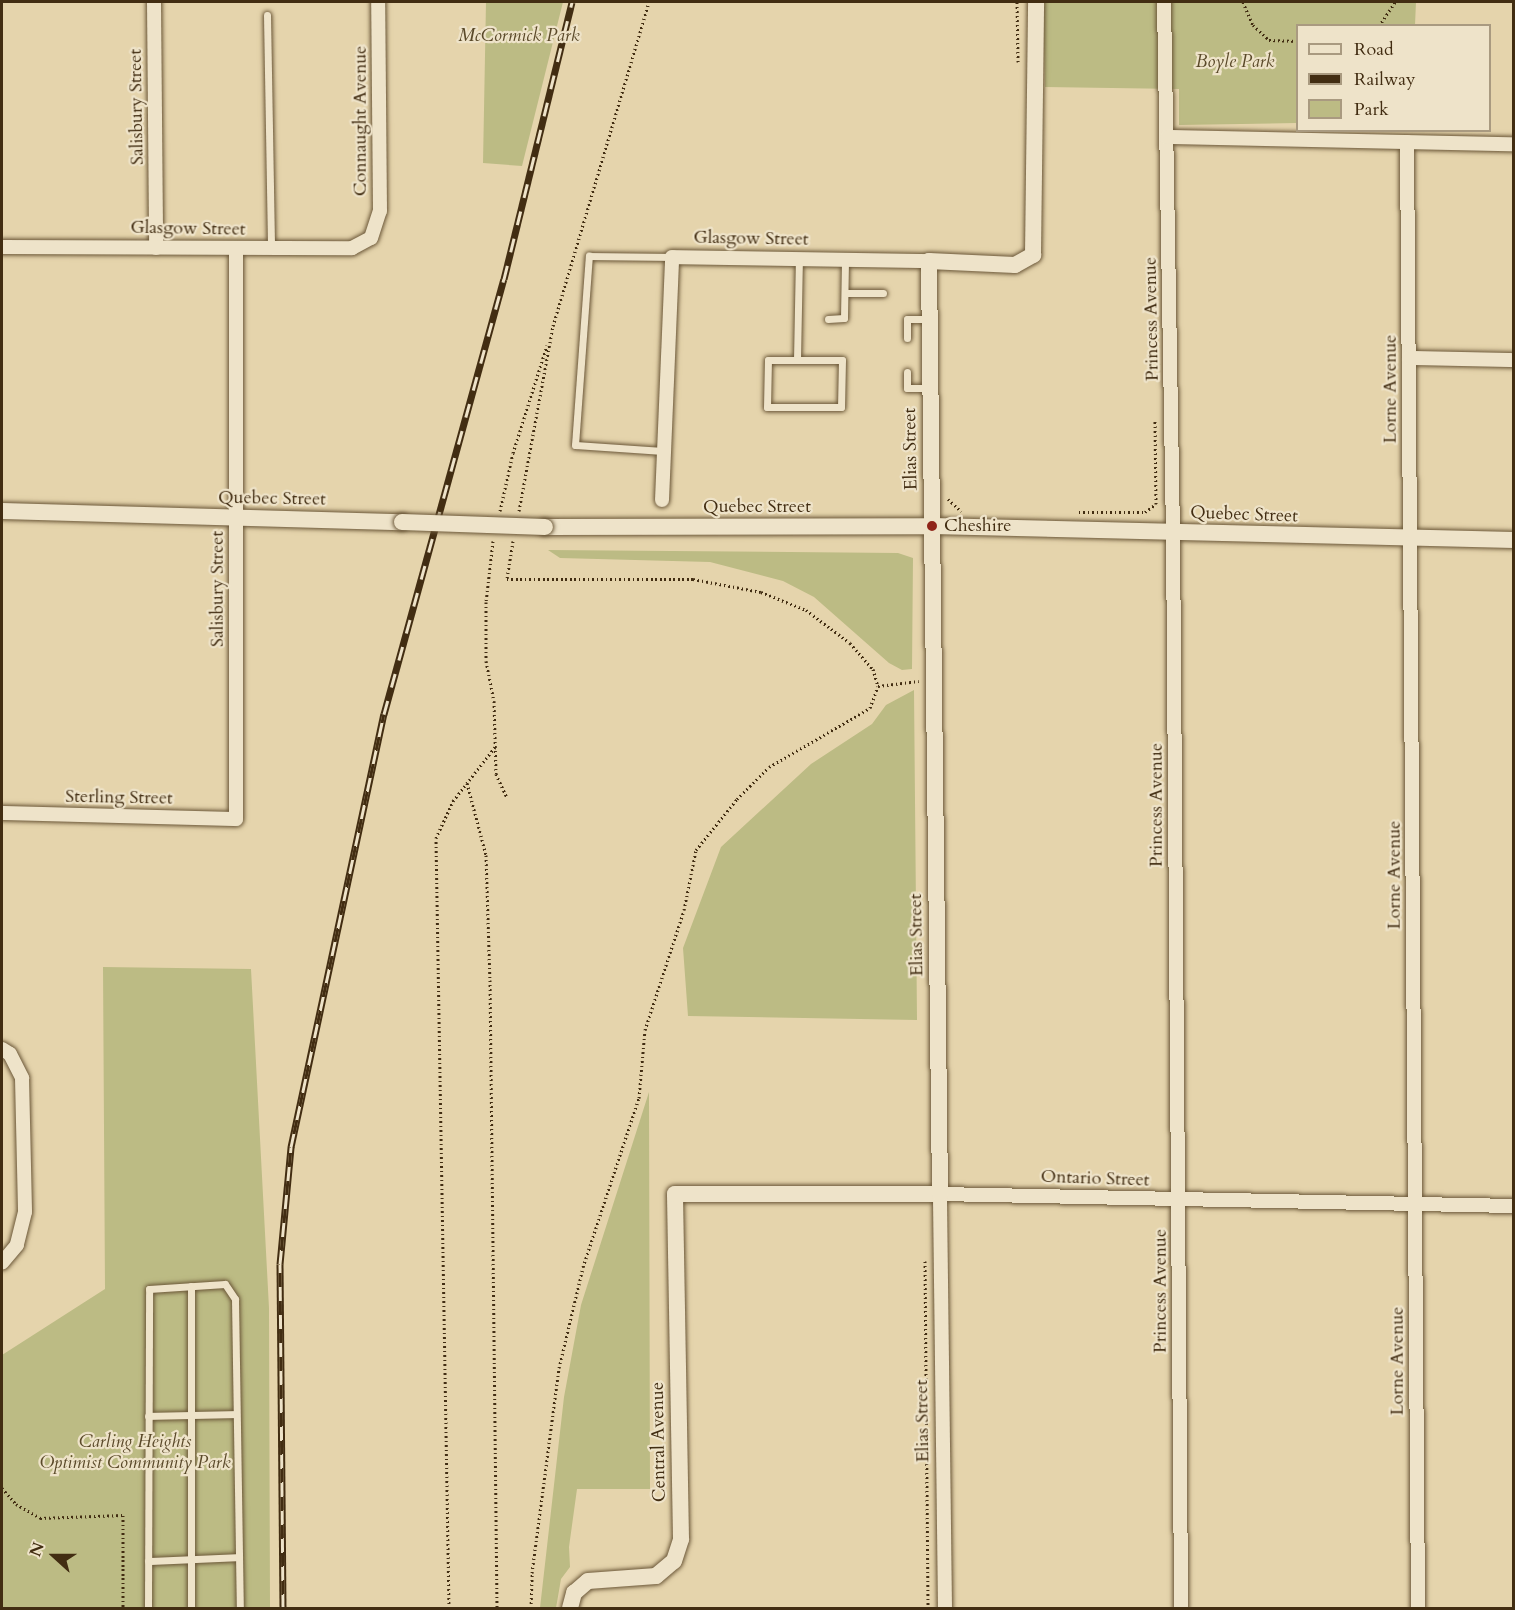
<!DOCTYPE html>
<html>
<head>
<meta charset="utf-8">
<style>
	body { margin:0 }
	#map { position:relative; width:1515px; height:1610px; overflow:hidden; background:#e5d4ac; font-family:Cardo,serif }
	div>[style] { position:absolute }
	.green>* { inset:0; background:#bcbb84 }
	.path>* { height:3px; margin-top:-1.5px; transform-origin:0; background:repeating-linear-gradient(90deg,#422d12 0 1.5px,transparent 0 4.5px) }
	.roads { filter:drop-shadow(0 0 2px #6b5738) drop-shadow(0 0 2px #6b5738) }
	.service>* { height:7px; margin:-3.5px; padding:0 3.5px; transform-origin:3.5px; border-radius:3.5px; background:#eee3c9 }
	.minor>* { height:14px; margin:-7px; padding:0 7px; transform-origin:7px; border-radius:7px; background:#eee3c9 }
	.tertiary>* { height:16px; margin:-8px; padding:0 8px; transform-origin:8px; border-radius:8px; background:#eee3c9 }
	.rail>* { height:7px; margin-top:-3.5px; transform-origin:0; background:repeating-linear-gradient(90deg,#eee3c9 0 14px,#422d12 0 28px); box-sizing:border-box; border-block:2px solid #422d12 }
	.bridges { filter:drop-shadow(0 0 2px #6b5738) drop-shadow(0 0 2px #6b5738) }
	.tertiary-bridge>* { height:16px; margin:-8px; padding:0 8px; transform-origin:8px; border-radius:8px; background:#eee3c9 }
	.dots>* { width:16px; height:16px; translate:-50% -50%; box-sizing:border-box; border:3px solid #eee3c9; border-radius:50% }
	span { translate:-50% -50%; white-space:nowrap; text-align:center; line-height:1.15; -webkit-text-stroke:4.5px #eee3c9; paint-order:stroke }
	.park-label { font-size:18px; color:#5a4929; font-style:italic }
	.street-label { font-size:18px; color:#422d12 }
	.poi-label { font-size:18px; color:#422d12 }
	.left { translate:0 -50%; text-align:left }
	.frame { position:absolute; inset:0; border:3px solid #422d12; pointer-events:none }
	.legend { position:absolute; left:1296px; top:24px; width:195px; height:108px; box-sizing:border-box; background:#eee3c9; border:2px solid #a99a80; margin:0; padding:8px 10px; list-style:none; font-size:18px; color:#422d12 }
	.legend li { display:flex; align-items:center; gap:12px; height:30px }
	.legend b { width:30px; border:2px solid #a99a80 }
	.north { position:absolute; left:24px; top:1526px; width:60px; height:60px; -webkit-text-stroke:4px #eee3c9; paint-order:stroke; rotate:291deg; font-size:16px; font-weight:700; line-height:24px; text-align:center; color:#422d12 }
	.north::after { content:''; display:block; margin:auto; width:21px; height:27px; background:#422d12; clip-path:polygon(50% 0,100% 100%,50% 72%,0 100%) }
</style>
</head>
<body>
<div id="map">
	<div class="green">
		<div style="clip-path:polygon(486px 2px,563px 2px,522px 166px,483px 163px)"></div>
		<div style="clip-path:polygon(1043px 2px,1416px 2px,1415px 25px,1298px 26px,1297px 123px,1179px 125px,1179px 89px,1045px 87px)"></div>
		<div style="clip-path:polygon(548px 550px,898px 553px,913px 558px,912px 669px,902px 670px,889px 663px,814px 597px,783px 581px,710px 562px,560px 558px)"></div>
		<div style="clip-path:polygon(914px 690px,917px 1020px,688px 1016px,683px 948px,721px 847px,811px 764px,872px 724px,886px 705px)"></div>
		<div style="clip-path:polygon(103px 967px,251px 969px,269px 1308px,270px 1608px,2px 1608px,2px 1355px,105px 1289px)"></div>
		<div style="clip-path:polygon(649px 1092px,650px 1489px,577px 1489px,569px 1547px,570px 1567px,561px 1579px,556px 1608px,540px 1608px,564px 1397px,581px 1305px)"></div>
	</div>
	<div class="path">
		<div style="left:1017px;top:2px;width:60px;rotate:89deg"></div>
		<div style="left:1243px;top:2px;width:25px;rotate:67deg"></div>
		<div style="left:1253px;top:25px;width:22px;rotate:43deg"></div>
		<div style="left:1269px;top:40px;width:29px;rotate:2deg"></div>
		<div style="left:1379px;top:26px;width:29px;rotate:-56deg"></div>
		<div style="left:948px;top:499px;width:18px;rotate:43deg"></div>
		<div style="left:500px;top:511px;width:59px;rotate:-77.4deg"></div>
		<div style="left:513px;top:453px;width:113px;rotate:-72.5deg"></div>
		<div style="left:519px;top:511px;width:188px;rotate:-79.6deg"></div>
		<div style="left:553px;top:326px;width:338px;rotate:-73.5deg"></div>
		<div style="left:1079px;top:512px;width:66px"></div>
		<div style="left:1145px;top:512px;width:14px;rotate:-36deg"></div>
		<div style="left:1156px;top:504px;width:85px;rotate:-90.7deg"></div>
		<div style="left:493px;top:541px;width:61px;rotate:96.5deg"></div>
		<div style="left:486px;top:602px;width:59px;rotate:90deg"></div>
		<div style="left:486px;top:661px;width:41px;rotate:78.7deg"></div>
		<div style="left:494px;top:701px;width:73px;rotate:88.4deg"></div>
		<div style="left:496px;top:774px;width:26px;rotate:65deg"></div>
		<div style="left:513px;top:541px;width:38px;rotate:99deg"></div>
		<div style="left:507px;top:579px;width:186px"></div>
		<div style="left:693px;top:579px;width:69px;rotate:10.8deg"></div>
		<div style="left:761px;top:592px;width:48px;rotate:21.8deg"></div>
		<div style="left:806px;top:610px;width:55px;rotate:36.9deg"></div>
		<div style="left:850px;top:643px;width:35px;rotate:49deg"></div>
		<div style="left:873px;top:669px;width:18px;rotate:74deg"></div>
		<div style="left:878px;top:686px;width:41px;rotate:-7deg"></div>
		<div style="left:495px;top:747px;width:46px;rotate:127.9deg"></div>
		<div style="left:467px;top:783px;width:74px;rotate:75.2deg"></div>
		<div style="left:486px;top:855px;width:125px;rotate:88.2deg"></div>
		<div style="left:490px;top:980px;width:628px;rotate:89.36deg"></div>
		<div style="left:925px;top:1261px;width:347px;rotate:89.5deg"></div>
		<div style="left:2px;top:1488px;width:21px;rotate:49deg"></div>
		<div style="left:16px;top:1504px;width:28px;rotate:30deg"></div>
		<div style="left:40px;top:1518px;width:83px;rotate:-2.1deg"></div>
		<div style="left:123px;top:1515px;width:93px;rotate:90deg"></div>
		<div style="left:449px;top:1608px;width:770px;rotate:-90.97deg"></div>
		<div style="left:436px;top:838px;width:41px;rotate:-65.3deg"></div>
		<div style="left:453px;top:801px;width:23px;rotate:-52deg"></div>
		<div style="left:531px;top:1608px;width:35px;rotate:-88deg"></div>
		<div style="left:532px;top:1573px;width:207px;rotate:-82.5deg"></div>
		<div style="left:559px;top:1368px;width:104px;rotate:-76.6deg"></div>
		<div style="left:583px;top:1267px;width:178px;rotate:-71.7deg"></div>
		<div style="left:639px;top:1098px;width:68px;rotate:-85deg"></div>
		<div style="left:645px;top:1030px;width:126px;rotate:-72deg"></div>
		<div style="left:684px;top:910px;width:61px;rotate:-78.7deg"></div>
		<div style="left:696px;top:850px;width:65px;rotate:-51.2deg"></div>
		<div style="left:737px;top:799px;width:45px;rotate:-45deg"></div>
		<div style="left:769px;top:767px;width:117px;rotate:-30.3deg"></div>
		<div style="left:870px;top:708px;width:23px;rotate:-70deg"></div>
	</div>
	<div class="roads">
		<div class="service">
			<div style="left:267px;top:15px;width:235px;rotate:89deg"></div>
			<div style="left:845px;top:293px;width:38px"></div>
			<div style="left:828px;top:319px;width:16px;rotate:-4deg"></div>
			<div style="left:844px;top:318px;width:58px;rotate:-89deg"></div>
			<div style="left:907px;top:338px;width:19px;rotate:-90deg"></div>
			<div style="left:907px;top:319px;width:21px"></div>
			<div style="left:797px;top:360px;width:45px"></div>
			<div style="left:842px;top:360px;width:47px;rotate:91.2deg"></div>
			<div style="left:841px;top:407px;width:74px;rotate:180deg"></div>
			<div style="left:767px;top:407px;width:47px;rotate:-88.8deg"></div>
			<div style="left:768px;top:360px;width:29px"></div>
			<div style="left:797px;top:360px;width:101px;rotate:-88.9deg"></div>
			<div style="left:907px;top:372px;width:16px;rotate:90deg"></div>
			<div style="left:907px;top:388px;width:23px"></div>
			<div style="left:663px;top:451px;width:88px;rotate:-176.1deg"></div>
			<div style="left:575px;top:445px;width:190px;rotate:-85.8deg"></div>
			<div style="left:589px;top:256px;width:83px;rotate:0.7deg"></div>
			<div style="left:191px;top:1286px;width:322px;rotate:90deg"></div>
			<div style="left:148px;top:1416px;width:88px;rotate:-1.3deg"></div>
			<div style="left:148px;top:1561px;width:90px;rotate:-2.5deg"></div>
			<div style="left:148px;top:1608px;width:319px;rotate:-89.8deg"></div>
			<div style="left:149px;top:1289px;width:76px;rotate:-3.8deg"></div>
			<div style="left:225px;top:1284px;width:18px;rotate:56deg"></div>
			<div style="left:235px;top:1299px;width:309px;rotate:89.1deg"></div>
		</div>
		<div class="minor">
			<div style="left:154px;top:2px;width:246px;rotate:89.5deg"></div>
			<div style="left:1164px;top:2px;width:530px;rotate:89.03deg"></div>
			<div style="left:1173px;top:532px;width:1076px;rotate:89.57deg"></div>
			<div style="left:1167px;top:137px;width:347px;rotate:1.2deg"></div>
			<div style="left:1407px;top:142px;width:1466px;rotate:89.57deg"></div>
			<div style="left:2px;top:247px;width:350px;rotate:0.2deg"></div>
			<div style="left:352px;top:248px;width:21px;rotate:-28deg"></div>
			<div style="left:371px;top:238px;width:28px;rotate:-72deg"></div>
			<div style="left:380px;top:211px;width:209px;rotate:-90.5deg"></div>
			<div style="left:1409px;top:358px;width:105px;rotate:1.1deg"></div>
			<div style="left:662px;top:500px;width:243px;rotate:-87.6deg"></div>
			<div style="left:672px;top:257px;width:257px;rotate:0.9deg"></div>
			<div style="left:2px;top:813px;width:234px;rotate:1.5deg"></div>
			<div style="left:236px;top:819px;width:569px;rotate:-90deg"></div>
			<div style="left:2px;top:1049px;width:9px;rotate:32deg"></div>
			<div style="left:10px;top:1054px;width:27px;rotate:63deg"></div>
			<div style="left:22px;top:1078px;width:134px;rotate:88.7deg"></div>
			<div style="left:25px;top:1212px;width:34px;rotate:104deg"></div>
			<div style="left:17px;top:1245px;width:23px;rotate:130deg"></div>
			<div style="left:945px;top:1608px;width:414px;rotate:-90.7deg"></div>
			<div style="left:940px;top:1194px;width:574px;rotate:1.2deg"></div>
		</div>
		<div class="tertiary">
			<div style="left:2px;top:511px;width:400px;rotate:1.6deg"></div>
			<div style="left:545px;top:527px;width:387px;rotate:-0.1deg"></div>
			<div style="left:932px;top:526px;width:582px;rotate:1.38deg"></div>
			<div style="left:570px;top:1608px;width:16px;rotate:-75deg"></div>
			<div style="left:574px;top:1593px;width:18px;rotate:-41deg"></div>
			<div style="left:588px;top:1581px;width:68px;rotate:-4.2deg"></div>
			<div style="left:656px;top:1576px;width:23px;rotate:-40deg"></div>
			<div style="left:674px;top:1561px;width:23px;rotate:-72deg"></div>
			<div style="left:681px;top:1539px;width:345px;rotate:-91deg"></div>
			<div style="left:675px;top:1194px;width:265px"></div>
			<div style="left:940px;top:1194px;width:933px;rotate:-90.68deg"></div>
			<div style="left:929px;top:261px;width:86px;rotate:2.7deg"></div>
			<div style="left:1015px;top:265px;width:21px;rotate:-29deg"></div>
			<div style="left:1033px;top:255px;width:253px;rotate:-89.3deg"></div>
		</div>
	</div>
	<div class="rail">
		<div style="left:283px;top:1608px;width:344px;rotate:-90.5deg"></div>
		<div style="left:280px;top:1264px;width:118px;rotate:-84.6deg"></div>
		<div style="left:291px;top:1147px;width:443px;rotate:-77.9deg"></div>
		<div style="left:384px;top:714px;width:451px;rotate:-74.6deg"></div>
		<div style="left:504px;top:279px;width:285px;rotate:-76.2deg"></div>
	</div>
	<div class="bridges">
		<div class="tertiary-bridge">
			<div style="left:402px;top:522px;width:143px;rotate:2deg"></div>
		</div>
	</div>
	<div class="dots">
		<div style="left:932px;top:526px;background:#8f2418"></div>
	</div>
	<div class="park-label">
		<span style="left:519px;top:36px">McCormick Park</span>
		<span style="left:1235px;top:62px">Boyle Park</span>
		<span style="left:135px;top:1453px">Carling Heights<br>Optimist Community Park</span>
	</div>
	<div class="street-label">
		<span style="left:137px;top:107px;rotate:-91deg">Salisbury Street</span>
		<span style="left:361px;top:121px;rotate:-90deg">Connaught Avenue</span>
		<span style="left:188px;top:229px;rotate:1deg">Glasgow Street</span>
		<span style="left:751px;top:239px;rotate:1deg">Glasgow Street</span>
		<span style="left:1152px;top:319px;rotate:-91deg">Princess Avenue</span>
		<span style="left:1391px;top:389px;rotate:-90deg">Lorne Avenue</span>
		<span style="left:911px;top:449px;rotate:-91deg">Elias Street</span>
		<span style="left:272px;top:499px;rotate:1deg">Quebec Street</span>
		<span style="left:757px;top:507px">Quebec Street</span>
		<span style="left:1244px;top:515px;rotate:2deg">Quebec Street</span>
		<span style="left:218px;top:589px;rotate:-90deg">Salisbury Street</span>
		<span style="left:119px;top:798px;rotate:1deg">Sterling Street</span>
		<span style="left:1157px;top:805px;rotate:-90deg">Princess Avenue</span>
		<span style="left:1395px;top:875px;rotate:-90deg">Lorne Avenue</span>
		<span style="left:917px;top:935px;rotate:-91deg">Elias Street</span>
		<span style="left:1095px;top:1179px;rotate:2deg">Ontario Street</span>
		<span style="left:1161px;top:1291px;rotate:-90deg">Princess Avenue</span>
		<span style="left:1398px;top:1361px;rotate:-90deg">Lorne Avenue</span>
		<span style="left:923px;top:1421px;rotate:-91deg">Elias Street</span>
		<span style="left:659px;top:1442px;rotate:-91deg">Central Avenue</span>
	</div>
	<div class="poi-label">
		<span class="left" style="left:944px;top:526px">Cheshire</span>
	</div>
	<div class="frame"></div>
	<ul class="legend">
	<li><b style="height:8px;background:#eee3c9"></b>Road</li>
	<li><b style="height:8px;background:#422d12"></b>Railway</li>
	<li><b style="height:16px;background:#bcbb84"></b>Park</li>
	</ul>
	<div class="north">N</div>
</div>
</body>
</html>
